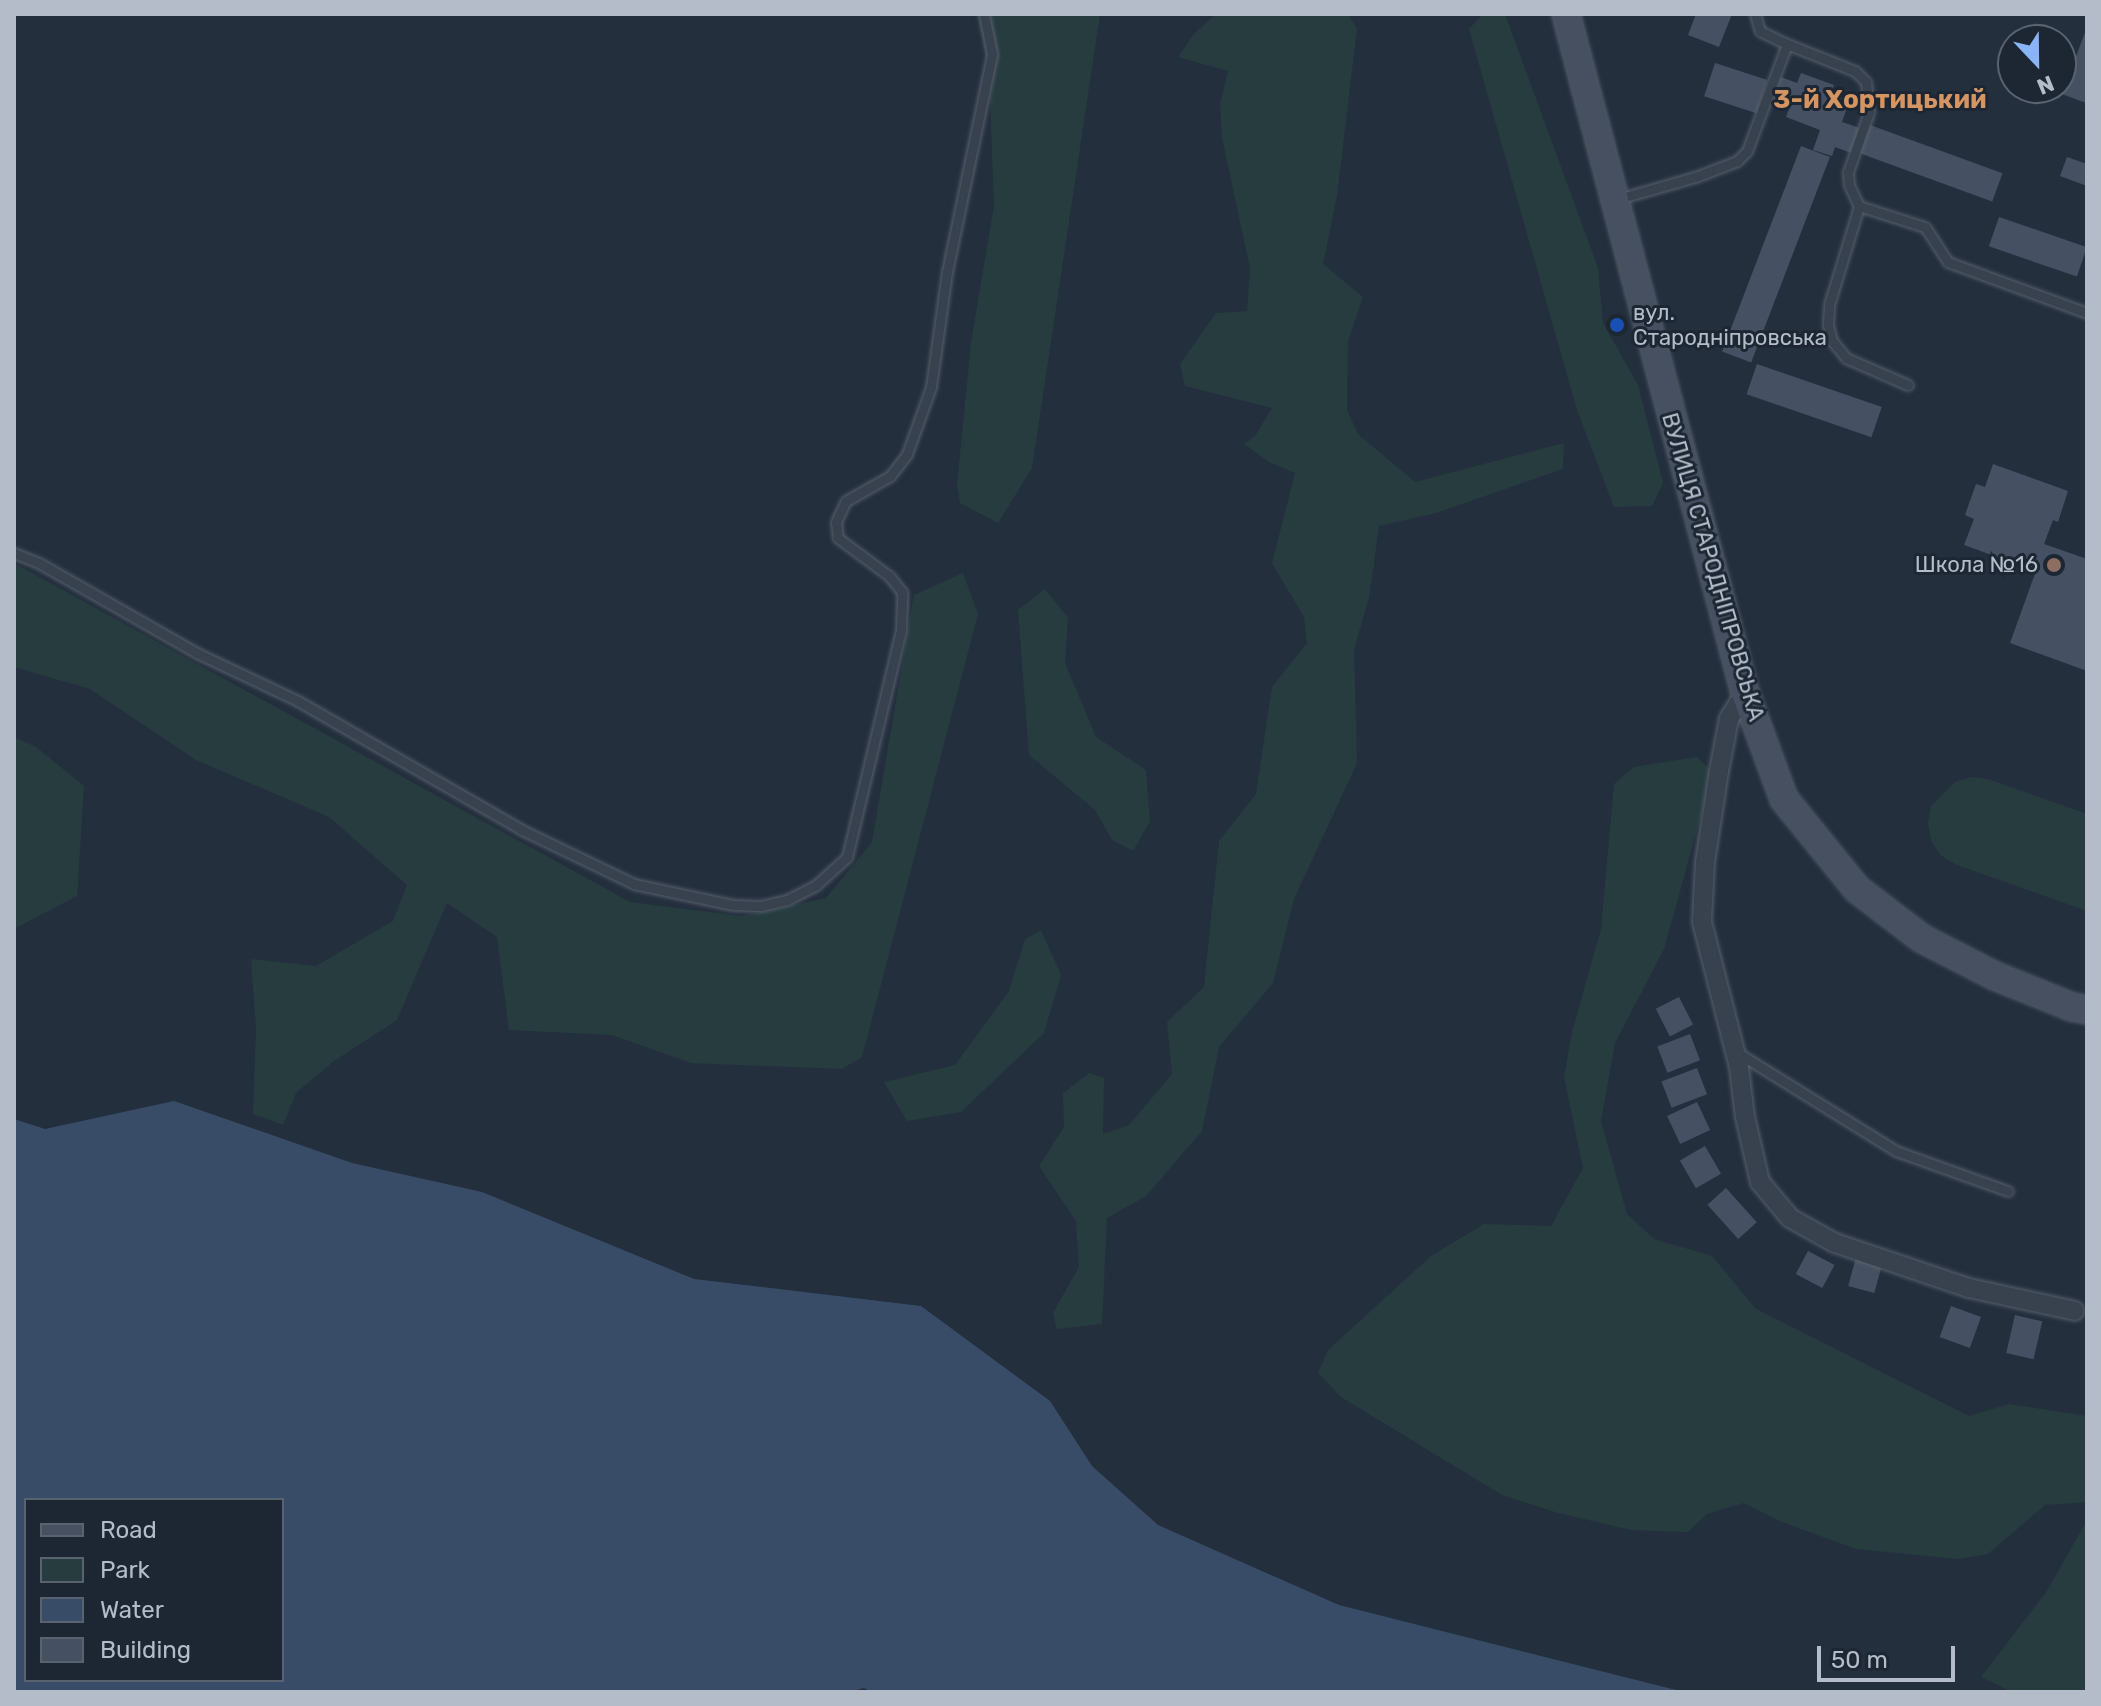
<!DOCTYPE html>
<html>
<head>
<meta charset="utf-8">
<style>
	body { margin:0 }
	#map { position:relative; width:2101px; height:1706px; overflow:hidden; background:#242f3e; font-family:Rubik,sans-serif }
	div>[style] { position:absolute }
	.green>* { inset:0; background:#263c3f }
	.water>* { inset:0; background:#394c67 }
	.building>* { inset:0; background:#455162; transform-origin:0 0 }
	.roads { filter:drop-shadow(0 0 2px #565f6c) drop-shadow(0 0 2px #565f6c) }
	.lane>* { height:9px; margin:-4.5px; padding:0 4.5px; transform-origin:4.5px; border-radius:4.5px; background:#38414e }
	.street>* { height:18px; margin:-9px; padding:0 9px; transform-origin:9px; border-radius:9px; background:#38414e }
	.secondary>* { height:26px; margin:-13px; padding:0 13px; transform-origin:13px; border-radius:13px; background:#465061 }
	.dots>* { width:22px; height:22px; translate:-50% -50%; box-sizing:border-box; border:4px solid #1d2633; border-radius:50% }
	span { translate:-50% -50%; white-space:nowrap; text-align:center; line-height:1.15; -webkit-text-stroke:6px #1d2633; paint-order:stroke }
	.poi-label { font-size:22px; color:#b4bcc9 }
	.left { translate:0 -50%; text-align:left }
	.right { translate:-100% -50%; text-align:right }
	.street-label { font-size:22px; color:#b4bcc9 }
	.quarter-label { font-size:26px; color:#d59563; font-weight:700 }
	.frame { position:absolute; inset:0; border:16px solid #b4bcc9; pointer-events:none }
	.legend { position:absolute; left:24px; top:1498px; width:260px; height:184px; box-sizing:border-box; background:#1d2633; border:2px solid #59626f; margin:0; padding:10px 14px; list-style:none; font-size:24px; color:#b4bcc9 }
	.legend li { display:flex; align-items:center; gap:16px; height:40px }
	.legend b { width:40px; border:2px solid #59626f }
	.north { position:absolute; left:1997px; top:24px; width:80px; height:80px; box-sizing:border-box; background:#1d2633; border:2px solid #59626f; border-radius:50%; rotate:158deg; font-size:22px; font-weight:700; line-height:32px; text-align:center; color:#b4bcc9 }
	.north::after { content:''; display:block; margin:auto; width:28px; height:36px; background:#8ab4f8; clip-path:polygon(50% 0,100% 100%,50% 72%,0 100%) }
	.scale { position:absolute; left:1817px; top:1646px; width:138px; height:36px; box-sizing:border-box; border:4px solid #b4bcc9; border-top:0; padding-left:10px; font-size:24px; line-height:28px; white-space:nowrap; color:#b4bcc9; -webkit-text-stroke:6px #1d2633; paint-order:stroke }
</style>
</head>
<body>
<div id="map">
	<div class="green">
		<div style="clip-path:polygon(977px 14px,1100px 14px,1032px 468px,998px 523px,960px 503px,957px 484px,971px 343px,994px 206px,989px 74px)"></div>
		<div style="clip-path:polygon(1216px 14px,1348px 14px,1357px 29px,1337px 196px,1323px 264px,1363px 297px,1348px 341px,1347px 410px,1358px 434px,1415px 482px,1564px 443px,1563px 469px,1436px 513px,1379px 526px,1369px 598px,1354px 649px,1357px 763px,1294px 899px,1273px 983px,1219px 1047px,1202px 1131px,1146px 1196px,1107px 1218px,1102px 1324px,1057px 1329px,1053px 1313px,1079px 1267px,1076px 1221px,1039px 1166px,1064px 1127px,1063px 1093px,1089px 1073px,1104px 1078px,1103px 1134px,1129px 1125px,1172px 1074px,1167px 1022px,1204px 987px,1219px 841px,1256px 794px,1272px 687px,1307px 643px,1304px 617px,1272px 563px,1295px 473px,1269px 462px,1244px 444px,1255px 436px,1272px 408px,1185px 386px,1180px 364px,1216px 313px,1247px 311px,1250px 268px,1222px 138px,1220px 105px,1228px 71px,1178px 57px,1194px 34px)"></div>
		<div style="clip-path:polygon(1483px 14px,1505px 14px,1598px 268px,1603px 323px,1638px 385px,1663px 483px,1652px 506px,1614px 507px,1577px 410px,1469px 29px)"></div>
		<div style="clip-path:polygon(14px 563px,630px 902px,742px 916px,826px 898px,872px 842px,914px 595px,963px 573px,978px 614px,862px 1057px,842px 1069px,691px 1063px,612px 1035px,509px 1030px,497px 937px,447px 903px,397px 1020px,334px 1061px,296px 1093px,283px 1125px,253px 1114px,256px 1030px,251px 959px,316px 966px,393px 921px,407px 885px,329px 817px,196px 760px,90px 689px,14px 667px)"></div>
		<div style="clip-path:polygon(1045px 589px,1068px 618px,1065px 663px,1096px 737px,1146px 770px,1150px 821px,1133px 851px,1112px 840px,1095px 810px,1029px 755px,1018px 610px)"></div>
		<div style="clip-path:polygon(14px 737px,36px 747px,84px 786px,77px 896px,14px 929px)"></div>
		<div style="clip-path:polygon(1697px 757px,1713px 772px,1664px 949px,1615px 1043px,1601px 1121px,1627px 1214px,1654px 1239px,1712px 1256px,1756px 1309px,1969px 1416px,2009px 1404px,2087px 1416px,2087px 1502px,2045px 1505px,1988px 1554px,1958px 1559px,1856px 1549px,1782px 1522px,1744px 1503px,1707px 1514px,1688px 1532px,1631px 1530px,1558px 1513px,1502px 1495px,1341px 1397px,1318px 1373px,1328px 1350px,1431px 1256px,1484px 1224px,1551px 1226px,1583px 1168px,1564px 1077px,1572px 1032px,1601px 929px,1614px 784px,1634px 767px)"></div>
		<div style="clip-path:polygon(1972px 777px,1988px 779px,2087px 814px,2087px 911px,1957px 865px,1940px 855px,1931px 840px,1928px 823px,1931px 806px,1955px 782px)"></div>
		<div style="clip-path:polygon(1041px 930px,1061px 975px,1044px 1033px,961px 1112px,907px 1121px,884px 1082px,955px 1065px,1009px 991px,1025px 939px)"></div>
		<div style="clip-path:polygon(2087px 1520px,2087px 1692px,2012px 1692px,1981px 1677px,2047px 1591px)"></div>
	</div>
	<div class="water">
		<div style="clip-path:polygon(evenodd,174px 1101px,352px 1163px,482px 1192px,694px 1279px,921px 1306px,1050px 1401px,1092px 1466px,1158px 1525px,1339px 1605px,1684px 1692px,872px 1692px,864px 1688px,849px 1692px,14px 1692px,14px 1119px,45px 1129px,174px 1101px,26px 1500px,282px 1500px,282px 1680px,26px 1680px,26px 1500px)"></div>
	</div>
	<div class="building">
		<div style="clip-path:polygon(1696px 14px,1732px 14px,1719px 47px,1688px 35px)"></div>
		<div style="clip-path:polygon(2087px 27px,2087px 99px,2086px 103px,2062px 94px)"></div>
		<div style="left:1715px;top:63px;width:55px;height:35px;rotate:18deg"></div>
		<div style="clip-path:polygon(1801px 73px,1834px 85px,1831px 92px,1850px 99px,1842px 122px,1860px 128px,1851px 153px,1835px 147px,1832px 156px,1813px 150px,1820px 130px,1786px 117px,1790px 106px,1773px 100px,1781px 77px,1797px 83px)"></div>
		<div style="left:1870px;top:125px;width:141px;height:30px;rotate:20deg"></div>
		<div style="left:1801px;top:146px;width:31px;height:220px;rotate:21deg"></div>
		<div style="clip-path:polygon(2067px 157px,2087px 164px,2087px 186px,2060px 176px)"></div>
		<div style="left:1999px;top:217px;width:93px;height:31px;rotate:19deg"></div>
		<div style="left:1757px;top:364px;width:132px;height:32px;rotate:19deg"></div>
		<div style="clip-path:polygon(1993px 464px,2068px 491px,2058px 522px,2053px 520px,2044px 544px,2087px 559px,2087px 671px,2010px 643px,2036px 571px,1964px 545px,1974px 519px,1965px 515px,1976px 484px,1985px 487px)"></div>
		<div style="left:1679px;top:997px;width:31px;height:26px;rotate:63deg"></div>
		<div style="left:1690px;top:1034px;width:28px;height:35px;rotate:69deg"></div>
		<div style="left:1697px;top:1068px;width:28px;height:38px;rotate:69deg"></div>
		<div style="left:1697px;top:1102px;width:31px;height:33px;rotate:65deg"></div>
		<div style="left:1705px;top:1146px;width:32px;height:29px;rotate:60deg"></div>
		<div style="left:1726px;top:1188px;width:46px;height:25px;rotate:48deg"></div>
		<div style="left:1808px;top:1251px;width:30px;height:26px;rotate:28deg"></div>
		<div style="left:1856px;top:1257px;width:27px;height:30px;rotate:15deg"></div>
		<div style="left:1951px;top:1306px;width:32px;height:33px;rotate:20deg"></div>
		<div style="left:2015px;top:1315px;width:28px;height:39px;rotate:13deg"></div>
	</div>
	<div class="roads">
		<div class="lane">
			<div style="left:1755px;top:14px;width:18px;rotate:74deg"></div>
			<div style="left:1760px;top:31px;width:30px;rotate:26deg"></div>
			<div style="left:1618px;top:199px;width:83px;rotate:-16deg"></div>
			<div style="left:1698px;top:176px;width:42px;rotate:-21deg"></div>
			<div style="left:1737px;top:161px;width:14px;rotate:-45deg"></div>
			<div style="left:1747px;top:151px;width:114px;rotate:-69.5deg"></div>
			<div style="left:1787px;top:44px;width:73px;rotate:21.7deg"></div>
			<div style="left:1855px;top:71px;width:16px;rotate:45deg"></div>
			<div style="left:1866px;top:82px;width:30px;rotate:84deg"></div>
			<div style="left:1869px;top:112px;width:64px;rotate:109.3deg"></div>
			<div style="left:1848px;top:172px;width:13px;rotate:86deg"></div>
			<div style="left:1849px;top:185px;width:23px;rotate:65deg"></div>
			<div style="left:1908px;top:385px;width:68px;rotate:-156.5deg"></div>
			<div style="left:1846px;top:358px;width:22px;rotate:-129deg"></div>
			<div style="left:1832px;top:341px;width:16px;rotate:-104deg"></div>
			<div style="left:1828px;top:325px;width:20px;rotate:-87deg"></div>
			<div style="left:1829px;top:305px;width:103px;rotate:-73.1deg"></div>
			<div style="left:1859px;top:206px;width:69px;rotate:17.7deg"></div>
			<div style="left:1925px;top:227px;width:42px;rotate:56.7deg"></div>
			<div style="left:1948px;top:262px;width:148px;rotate:20.1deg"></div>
			<div style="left:14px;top:553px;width:27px;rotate:22deg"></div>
			<div style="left:39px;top:563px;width:182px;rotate:29.7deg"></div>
			<div style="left:197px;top:653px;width:112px;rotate:25.4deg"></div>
			<div style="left:298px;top:701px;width:258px;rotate:29.9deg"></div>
			<div style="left:522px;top:830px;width:124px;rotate:25.7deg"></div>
			<div style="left:634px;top:884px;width:101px;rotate:12deg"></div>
			<div style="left:733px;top:905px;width:28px;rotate:2deg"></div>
			<div style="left:761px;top:906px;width:27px;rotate:-13deg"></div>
			<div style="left:787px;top:900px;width:33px;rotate:-27deg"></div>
			<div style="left:816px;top:885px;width:42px;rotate:-42.1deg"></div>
			<div style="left:847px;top:857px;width:233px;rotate:-76.6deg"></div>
			<div style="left:901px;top:630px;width:38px;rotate:-88deg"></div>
			<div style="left:902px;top:592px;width:21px;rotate:-129deg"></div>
			<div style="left:889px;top:576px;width:64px;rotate:-143.3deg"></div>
			<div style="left:838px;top:538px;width:16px;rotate:-97deg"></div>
			<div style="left:836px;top:522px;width:23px;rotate:-65deg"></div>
			<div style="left:846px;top:501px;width:51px;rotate:-29.6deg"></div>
			<div style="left:890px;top:476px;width:28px;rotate:-52deg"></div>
			<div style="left:907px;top:454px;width:71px;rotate:-70.3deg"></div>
			<div style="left:931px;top:387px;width:116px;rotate:-82.1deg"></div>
			<div style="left:947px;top:272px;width:223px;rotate:-78.3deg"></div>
			<div style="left:992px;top:54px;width:41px;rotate:-101.3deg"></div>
			<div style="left:1738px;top:1053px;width:186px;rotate:31.8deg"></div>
			<div style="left:1896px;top:1151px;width:119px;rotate:19.7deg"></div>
		</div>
		<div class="street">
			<div style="left:1745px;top:693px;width:31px;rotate:122deg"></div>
			<div style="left:1729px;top:719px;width:53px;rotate:100.9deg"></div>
			<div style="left:1719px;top:771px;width:92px;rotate:98.7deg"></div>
			<div style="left:1705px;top:862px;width:60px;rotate:92.9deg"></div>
			<div style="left:1702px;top:922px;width:150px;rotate:75.7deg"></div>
			<div style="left:1739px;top:1067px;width:50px;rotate:83.2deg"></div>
			<div style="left:1745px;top:1117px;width:67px;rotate:77deg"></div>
			<div style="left:1760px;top:1182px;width:47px;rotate:50.2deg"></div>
			<div style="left:1790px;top:1218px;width:51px;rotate:29.1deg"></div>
			<div style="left:1835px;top:1243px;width:141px;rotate:18.6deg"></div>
			<div style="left:1969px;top:1288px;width:108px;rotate:12.2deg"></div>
		</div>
		<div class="secondary">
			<div style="left:1566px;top:14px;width:702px;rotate:75.23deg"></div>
			<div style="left:1745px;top:693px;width:113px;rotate:69.8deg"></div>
			<div style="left:1784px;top:799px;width:116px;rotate:51deg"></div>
			<div style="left:1857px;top:889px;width:81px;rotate:37.4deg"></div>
			<div style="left:1921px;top:938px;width:83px;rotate:27.2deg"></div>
			<div style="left:1995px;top:976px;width:83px;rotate:21.9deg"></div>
			<div style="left:2072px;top:1007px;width:15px;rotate:11deg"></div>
		</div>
	</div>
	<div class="dots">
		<div style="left:1617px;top:325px;background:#1a4fb4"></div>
		<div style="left:2054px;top:565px;background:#8d6e63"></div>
	</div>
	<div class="poi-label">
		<span class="left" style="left:1633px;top:325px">вул.<br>Стародніпровська</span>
		<span class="right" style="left:2038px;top:565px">Школа №16</span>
	</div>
	<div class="street-label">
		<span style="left:1713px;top:567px;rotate:74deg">ВУЛИЦЯ СТАРОДНІПРОВСЬКА</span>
	</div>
	<div class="quarter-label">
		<span style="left:1880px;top:100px">3-й Хортицький</span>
	</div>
	<div class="frame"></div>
	<ul class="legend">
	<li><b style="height:10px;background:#465061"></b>Road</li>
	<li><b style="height:22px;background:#263c3f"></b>Park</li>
	<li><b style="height:22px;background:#394c67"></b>Water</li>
	<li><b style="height:22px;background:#455162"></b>Building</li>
	</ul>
	<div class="north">N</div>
	<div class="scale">50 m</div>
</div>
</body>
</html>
